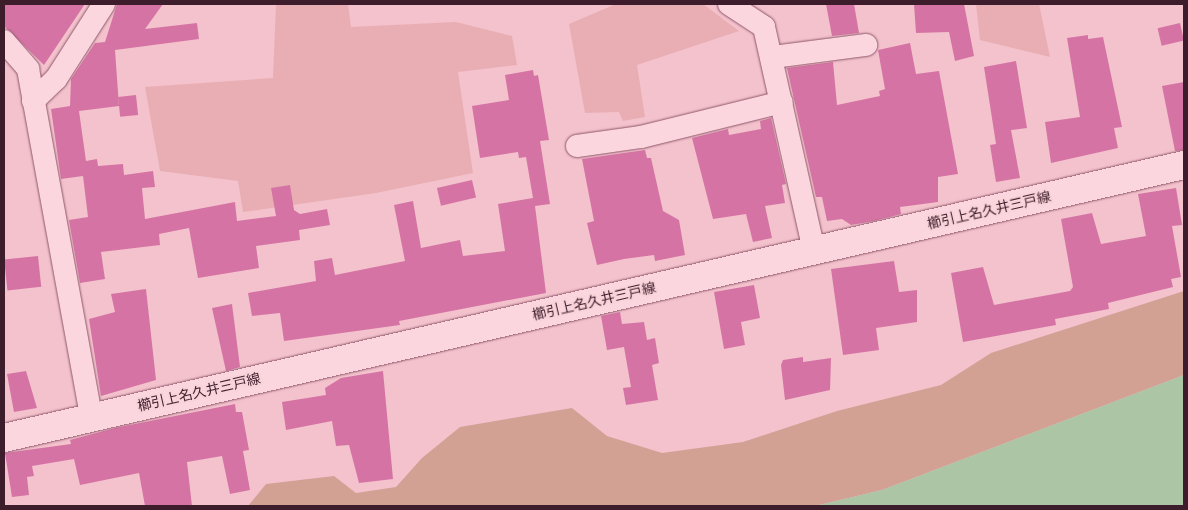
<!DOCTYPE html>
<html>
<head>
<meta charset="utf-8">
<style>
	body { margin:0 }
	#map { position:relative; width:1188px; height:510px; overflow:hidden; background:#f3c2cc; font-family:Lora,"Noto Sans JP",serif }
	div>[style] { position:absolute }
	.farmland>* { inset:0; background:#e9aeb3 }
	.green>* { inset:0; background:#d2a194 }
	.water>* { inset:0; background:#abc5a5 }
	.building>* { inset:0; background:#d574a4; transform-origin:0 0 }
	.roads { filter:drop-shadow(0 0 1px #8f576c) drop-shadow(0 0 1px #8f576c) }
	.street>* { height:22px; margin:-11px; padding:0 11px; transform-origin:11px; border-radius:11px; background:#fcd6de }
	.secondary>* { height:28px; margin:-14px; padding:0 14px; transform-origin:14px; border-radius:14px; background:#fcd6de }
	span { translate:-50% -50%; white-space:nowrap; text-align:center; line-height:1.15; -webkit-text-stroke:4px #f9d3da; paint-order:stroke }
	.street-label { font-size:14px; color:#3d1d2b }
	.frame { position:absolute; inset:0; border:5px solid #3d1d2b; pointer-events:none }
</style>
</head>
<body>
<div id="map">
	<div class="farmland">
		<div style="clip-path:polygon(276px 4px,348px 4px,351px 27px,456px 22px,512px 36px,517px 65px,458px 72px,473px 173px,376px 193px,243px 212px,238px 181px,160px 171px,145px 87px,273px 78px)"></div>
		<div style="clip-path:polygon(616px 4px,703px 4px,739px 31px,637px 65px,645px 117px,623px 121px,619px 112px,585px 113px,569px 24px)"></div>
		<div style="clip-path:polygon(976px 4px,1039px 4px,1050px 57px,980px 40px)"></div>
	</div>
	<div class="green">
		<div style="clip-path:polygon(1184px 291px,1184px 375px,882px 490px,815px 506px,248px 506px,266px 484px,334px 476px,356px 493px,396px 487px,422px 458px,460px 427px,572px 408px,607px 436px,662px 453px,743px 442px,837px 411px,941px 385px,991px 353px)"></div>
	</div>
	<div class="water">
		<div style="clip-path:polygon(1184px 375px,1184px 506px,815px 506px,882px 490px)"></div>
	</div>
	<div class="building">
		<div style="clip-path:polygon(4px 4px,85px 4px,44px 65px,4px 26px)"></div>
		<div style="clip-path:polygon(117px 4px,163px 4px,145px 29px,197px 23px,199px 39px,115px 50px,119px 106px,79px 111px,86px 161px,97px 159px,98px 166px,123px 164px,124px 175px,153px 171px,155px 187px,142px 188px,145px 219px,235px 202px,237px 221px,276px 216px,271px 188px,290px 185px,294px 210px,300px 214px,327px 209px,330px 225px,299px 230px,300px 240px,256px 246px,259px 268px,198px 278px,189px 228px,159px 234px,160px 245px,101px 252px,105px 279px,80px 283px,69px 220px,88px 217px,83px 176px,61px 179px,51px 109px,70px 106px,71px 79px,95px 43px,105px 42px)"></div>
		<div style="clip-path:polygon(826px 4px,854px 4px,859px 33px,832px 36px)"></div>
		<div style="clip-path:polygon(914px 4px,964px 4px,974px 56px,955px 61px,949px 32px,916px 33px)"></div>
		<div style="left:1180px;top:23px;width:18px;height:23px;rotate:77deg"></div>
		<div style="clip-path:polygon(1088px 35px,1088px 39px,1103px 37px,1122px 127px,1114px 128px,1118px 148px,1051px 163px,1045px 122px,1080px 117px,1067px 38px)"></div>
		<div style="clip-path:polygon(910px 43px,916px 74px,939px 71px,958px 174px,938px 177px,938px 202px,900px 207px,901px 214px,874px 221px,851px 225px,842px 219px,827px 221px,822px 197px,816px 197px,787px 68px,833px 62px,837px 105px,880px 96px,879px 91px,885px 89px,878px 50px)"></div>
		<div style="clip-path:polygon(1016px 61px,1027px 128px,1011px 130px,1020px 178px,996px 182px,990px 145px,996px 144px,984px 67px)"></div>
		<div style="clip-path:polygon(533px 70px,534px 76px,538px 75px,549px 140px,540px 141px,550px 204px,535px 206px,546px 293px,399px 321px,400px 325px,284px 341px,280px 313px,252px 316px,248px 293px,316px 281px,314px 261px,332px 258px,335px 275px,405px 261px,394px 205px,413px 201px,421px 248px,460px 240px,463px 256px,505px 251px,498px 204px,533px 198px,526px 157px,519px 158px,518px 152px,480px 158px,472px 106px,509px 100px,505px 75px)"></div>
		<div style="clip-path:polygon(1184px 82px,1184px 150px,1175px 151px,1162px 86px)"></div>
		<div style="left:136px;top:95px;width:20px;height:18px;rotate:84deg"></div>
		<div style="clip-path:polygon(771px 118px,786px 184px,782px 185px,785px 203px,765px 206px,772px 238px,753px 242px,746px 214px,713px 219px,692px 138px,728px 129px,729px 135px,761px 129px,760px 121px)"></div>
		<div style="clip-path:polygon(645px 150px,647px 158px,651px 158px,663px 211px,679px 220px,685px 255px,655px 261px,654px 255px,624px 259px,597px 265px,587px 223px,594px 221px,582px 159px)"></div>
		<div style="left:472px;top:180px;width:18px;height:36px;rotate:77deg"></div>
		<div style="clip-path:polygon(1176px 188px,1182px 225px,1172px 226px,1181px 277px,1171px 279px,1173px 287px,1108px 303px,1109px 309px,1055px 319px,1056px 325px,963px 342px,951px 273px,983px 267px,994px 305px,1070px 291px,1073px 287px,1061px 219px,1092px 213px,1101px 244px,1146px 236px,1138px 194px)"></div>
		<div style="left:38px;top:256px;width:31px;height:34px;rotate:84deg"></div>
		<div style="clip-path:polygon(894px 261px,899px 292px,917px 290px,917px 322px,876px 328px,879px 350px,843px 355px,831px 269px)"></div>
		<div style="clip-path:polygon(754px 285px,760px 318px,741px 322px,745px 345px,724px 349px,714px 292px)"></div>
		<div style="clip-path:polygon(146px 289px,156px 380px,101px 396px,89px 319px,115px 312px,111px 294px)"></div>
		<div style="clip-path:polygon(232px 304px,240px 367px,226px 371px,212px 308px)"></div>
		<div style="clip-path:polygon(620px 312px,622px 324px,644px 322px,647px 340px,655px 338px,659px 363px,652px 365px,658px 400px,626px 405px,623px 388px,631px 387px,624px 347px,607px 350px,601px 316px)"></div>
		<div style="clip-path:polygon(803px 357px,803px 362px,831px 358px,830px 390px,785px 400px,781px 365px,783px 360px)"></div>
		<div style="clip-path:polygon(26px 371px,37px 408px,14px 412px,7px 374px)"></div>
		<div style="clip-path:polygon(383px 371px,393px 479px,359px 483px,349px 445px,336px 446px,332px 421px,286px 430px,282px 402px,326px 395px,325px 388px,341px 378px)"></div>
		<div style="clip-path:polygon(235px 404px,236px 412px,242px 412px,249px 450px,243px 451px,250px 490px,230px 494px,222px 456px,187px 462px,192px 506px,145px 506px,139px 473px,80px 485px,74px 459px,32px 466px,34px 476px,27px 477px,29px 495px,12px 497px,5px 453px,71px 444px,70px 440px,115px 428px)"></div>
	</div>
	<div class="roads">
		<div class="street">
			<div style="left:729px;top:4px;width:42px;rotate:33.3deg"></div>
			<div style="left:764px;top:27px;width:229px;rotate:77.4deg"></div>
			<div style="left:4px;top:41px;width:37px;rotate:49deg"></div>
			<div style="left:28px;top:69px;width:354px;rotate:79.7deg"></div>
			<div style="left:773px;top:57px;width:94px;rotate:-7.4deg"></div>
			<div style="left:33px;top:101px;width:32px;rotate:-44deg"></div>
			<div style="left:56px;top:79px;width:89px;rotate:-57.4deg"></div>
			<div style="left:577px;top:146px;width:65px;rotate:-8deg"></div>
			<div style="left:641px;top:137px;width:145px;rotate:-13.9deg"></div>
		</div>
		<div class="secondary">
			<div style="left:4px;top:438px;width:1211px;rotate:-13.03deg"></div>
		</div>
	</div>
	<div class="street-label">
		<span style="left:989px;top:210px;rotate:-13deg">櫛引上名久井三戸線</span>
		<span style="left:594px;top:301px;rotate:-13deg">櫛引上名久井三戸線</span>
		<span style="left:199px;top:392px;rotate:-13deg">櫛引上名久井三戸線</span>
	</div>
	<div class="frame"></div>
</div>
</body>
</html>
